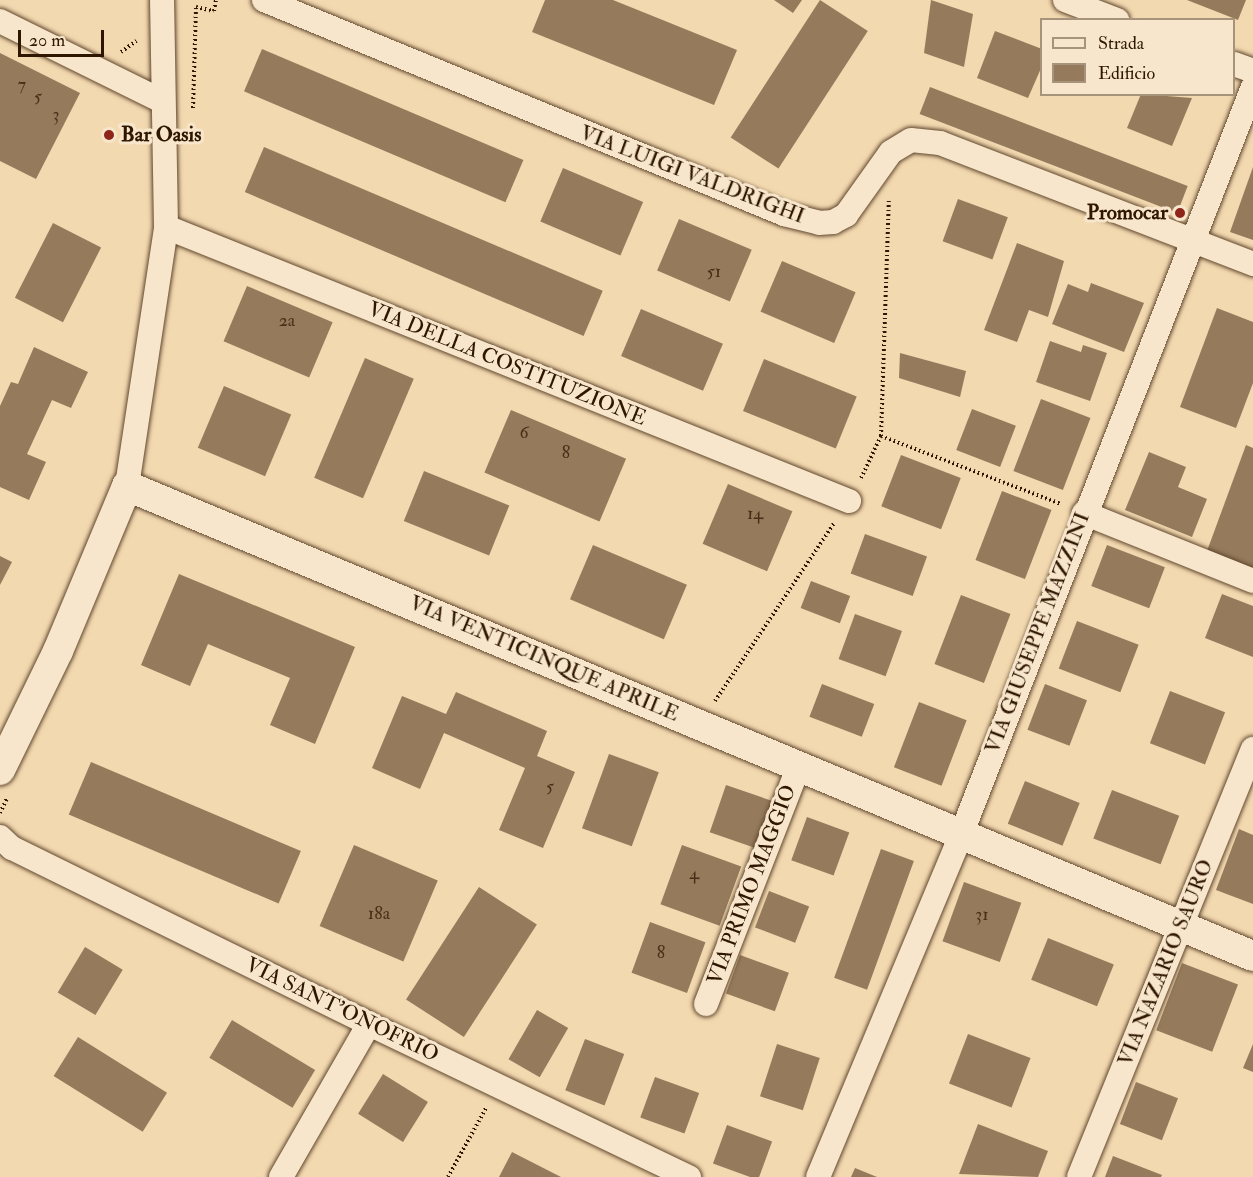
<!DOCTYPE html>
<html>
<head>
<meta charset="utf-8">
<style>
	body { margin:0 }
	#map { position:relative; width:1253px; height:1177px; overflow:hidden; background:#f3d9b0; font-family:"IM FELL Double Pica",serif }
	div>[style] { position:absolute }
	.building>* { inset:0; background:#957b5c; transform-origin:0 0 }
	.path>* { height:4px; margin-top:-2px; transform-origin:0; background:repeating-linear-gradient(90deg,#2f1601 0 1.5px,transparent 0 4.5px) }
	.roads { filter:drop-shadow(0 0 2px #60472d) drop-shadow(0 0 2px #60472d) }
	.minor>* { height:24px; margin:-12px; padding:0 12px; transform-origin:12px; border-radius:12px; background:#f7e6cc }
	.tertiary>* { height:30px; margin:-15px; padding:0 15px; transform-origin:15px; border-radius:15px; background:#f7e6cc }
	.dots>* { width:16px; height:16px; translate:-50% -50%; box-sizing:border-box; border:3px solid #f7e6cc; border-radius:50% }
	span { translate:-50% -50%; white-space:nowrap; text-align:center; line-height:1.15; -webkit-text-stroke:6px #f7e6cc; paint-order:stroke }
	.number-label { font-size:18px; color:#482f18 }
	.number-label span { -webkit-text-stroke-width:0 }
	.poi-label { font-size:21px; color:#2f1601; font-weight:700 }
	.left { translate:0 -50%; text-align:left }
	.right { translate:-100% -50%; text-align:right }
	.street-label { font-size:21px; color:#2f1601 }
	.legend { position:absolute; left:1040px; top:18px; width:195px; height:78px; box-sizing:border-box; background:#f7e6cc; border:2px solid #a7937b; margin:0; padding:8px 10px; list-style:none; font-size:18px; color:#2f1601 }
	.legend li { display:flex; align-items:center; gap:12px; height:30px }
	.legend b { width:30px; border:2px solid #a7937b }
	.scale { position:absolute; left:18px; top:30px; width:86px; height:27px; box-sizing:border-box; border:3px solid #2f1601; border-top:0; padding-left:8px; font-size:18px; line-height:21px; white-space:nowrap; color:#2f1601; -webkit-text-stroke:4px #f7e6cc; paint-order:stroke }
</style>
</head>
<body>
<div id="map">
	<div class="building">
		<div style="clip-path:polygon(545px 0,613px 0,737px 50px,714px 105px,532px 32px)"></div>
		<div style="clip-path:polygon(774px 0,802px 0,793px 13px)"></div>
		<div style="left:820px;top:0;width:57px;height:164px;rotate:33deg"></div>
		<div style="clip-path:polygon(931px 0,973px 14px,964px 67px,924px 53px)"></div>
		<div style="clip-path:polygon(1187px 0,1246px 0,1238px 20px)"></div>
		<div style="clip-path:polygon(995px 31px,1042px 49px,1042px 66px,1028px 98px,977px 78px)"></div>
		<div style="left:262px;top:49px;width:284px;height:46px;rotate:23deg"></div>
		<div style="clip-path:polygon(0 53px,80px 93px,36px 179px,0 161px)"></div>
		<div style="left:930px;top:87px;width:276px;height:29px;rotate:21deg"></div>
		<div style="clip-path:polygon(1141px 94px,1192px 98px,1172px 146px,1127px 128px)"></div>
		<div style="left:264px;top:147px;width:368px;height:49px;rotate:23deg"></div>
		<div style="clip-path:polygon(1253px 167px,1253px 240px,1230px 232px)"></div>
		<div style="left:563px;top:168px;width:87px;height:58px;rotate:23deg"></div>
		<div style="left:958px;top:199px;width:53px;height:45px;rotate:20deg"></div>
		<div style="left:679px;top:219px;width:79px;height:56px;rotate:23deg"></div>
		<div style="left:53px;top:223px;width:54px;height:84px;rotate:27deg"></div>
		<div style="clip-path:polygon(1017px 243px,1064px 261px,1048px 317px,1029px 310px,1017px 342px,984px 330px)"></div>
		<div style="left:782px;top:261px;width:80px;height:55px;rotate:23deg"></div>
		<div style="clip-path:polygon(1091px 283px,1144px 303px,1124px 352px,1052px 324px,1068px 284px,1088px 292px)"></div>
		<div style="left:247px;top:286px;width:93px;height:60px;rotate:23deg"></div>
		<div style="clip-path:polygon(1217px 308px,1253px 322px,1253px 383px,1236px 428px,1180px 407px)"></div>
		<div style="left:641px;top:309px;width:89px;height:51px;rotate:23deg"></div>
		<div style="clip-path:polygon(1050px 341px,1081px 352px,1083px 345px,1107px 353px,1090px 401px,1036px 382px)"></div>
		<div style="clip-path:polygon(34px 347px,88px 372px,71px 408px,52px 400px,27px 454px,46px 462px,29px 500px,0 487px,0 406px,11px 382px,18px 384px)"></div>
		<div style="clip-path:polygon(900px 353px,966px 371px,960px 397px,899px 378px)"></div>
		<div style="left:365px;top:358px;width:53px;height:130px;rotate:23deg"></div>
		<div style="left:764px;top:359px;width:100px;height:56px;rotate:22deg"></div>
		<div style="left:224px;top:386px;width:73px;height:67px;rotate:23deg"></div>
		<div style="left:1041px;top:399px;width:53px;height:77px;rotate:21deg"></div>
		<div style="left:972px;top:409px;width:47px;height:44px;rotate:21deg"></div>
		<div style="left:511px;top:410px;width:125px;height:68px;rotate:23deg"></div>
		<div style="clip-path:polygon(1246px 445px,1253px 448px,1253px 568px,1207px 551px)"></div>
		<div style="clip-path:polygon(1149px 452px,1186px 467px,1178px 487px,1207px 499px,1192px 537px,1125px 510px)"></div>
		<div style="left:901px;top:455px;width:64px;height:55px;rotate:21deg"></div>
		<div style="left:424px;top:471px;width:92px;height:54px;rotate:22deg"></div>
		<div style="left:728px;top:484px;width:70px;height:65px;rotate:23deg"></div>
		<div style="left:1002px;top:491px;width:53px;height:74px;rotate:21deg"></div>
		<div style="left:865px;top:534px;width:66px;height:42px;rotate:20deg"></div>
		<div style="left:593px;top:545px;width:102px;height:59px;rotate:23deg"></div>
		<div style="left:1107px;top:545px;width:62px;height:44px;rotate:21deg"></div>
		<div style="clip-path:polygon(0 556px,12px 562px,0 585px)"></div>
		<div style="clip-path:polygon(179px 574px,355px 647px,315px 744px,270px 725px,290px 678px,208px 644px,190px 686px,141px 665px)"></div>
		<div style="left:811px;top:581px;width:42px;height:29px;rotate:21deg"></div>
		<div style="clip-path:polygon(1222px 594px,1253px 606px,1253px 657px,1205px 638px)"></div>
		<div style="left:961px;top:595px;width:53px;height:74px;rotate:21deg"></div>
		<div style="left:855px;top:614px;width:50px;height:48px;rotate:20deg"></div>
		<div style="left:1077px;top:621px;width:66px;height:51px;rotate:21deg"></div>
		<div style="left:822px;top:684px;width:56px;height:35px;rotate:21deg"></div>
		<div style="left:1045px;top:684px;width:45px;height:49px;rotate:21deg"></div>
		<div style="left:1170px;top:691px;width:59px;height:56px;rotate:21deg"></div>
		<div style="clip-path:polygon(456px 692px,547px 731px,537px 756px,575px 772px,543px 848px,499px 830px,525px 768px,444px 733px,420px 789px,372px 768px,402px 696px,446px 714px)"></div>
		<div style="left:919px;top:702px;width:51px;height:70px;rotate:21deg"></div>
		<div style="left:609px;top:754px;width:53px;height:79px;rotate:20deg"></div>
		<div style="left:91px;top:762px;width:228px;height:57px;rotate:23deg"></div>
		<div style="left:1025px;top:781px;width:59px;height:46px;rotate:22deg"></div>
		<div style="left:726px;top:785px;width:49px;height:50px;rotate:19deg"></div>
		<div style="left:1112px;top:790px;width:72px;height:52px;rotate:21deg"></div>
		<div style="left:807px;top:817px;width:45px;height:46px;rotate:20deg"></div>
		<div style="clip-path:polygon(1239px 829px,1253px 835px,1253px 904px,1216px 890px)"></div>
		<div style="left:354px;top:845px;width:91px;height:88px;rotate:23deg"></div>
		<div style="left:682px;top:845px;width:63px;height:63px;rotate:20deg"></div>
		<div style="left:881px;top:849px;width:35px;height:137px;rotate:20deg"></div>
		<div style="left:964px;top:882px;width:61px;height:63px;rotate:20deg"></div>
		<div style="left:479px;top:887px;width:69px;height:134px;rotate:33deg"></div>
		<div style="left:769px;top:891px;width:43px;height:39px;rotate:21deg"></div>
		<div style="left:650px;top:922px;width:59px;height:54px;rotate:20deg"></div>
		<div style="left:1048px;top:938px;width:71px;height:45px;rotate:22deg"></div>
		<div style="left:85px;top:947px;width:44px;height:53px;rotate:31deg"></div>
		<div style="left:740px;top:955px;width:52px;height:41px;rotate:20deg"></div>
		<div style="left:1182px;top:963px;width:60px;height:72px;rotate:21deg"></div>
		<div style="left:537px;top:1010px;width:36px;height:57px;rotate:30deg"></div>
		<div style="left:232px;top:1020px;width:97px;height:44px;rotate:31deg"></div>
		<div style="left:968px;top:1034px;width:67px;height:53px;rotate:21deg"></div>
		<div style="left:78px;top:1037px;width:105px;height:46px;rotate:32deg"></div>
		<div style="left:585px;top:1039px;width:42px;height:55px;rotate:21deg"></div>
		<div style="left:777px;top:1044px;width:45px;height:55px;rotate:18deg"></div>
		<div style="clip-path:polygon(1253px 1044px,1253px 1072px,1243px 1068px)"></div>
		<div style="left:383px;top:1074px;width:53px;height:47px;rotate:32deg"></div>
		<div style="left:655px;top:1077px;width:47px;height:43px;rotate:20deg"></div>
		<div style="left:1136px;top:1082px;width:45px;height:45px;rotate:21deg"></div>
		<div style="clip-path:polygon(978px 1124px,1048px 1151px,1038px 1177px,959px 1174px)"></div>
		<div style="left:727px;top:1125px;width:48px;height:41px;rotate:20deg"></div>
		<div style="clip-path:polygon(512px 1152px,561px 1177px,499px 1177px)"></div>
		<div style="clip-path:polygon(1113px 1156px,1162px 1175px,1161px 1177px,1105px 1177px)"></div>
		<div style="clip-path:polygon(855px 1168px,877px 1177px,851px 1177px)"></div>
	</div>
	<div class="path">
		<div style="left:121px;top:52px;width:19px;rotate:-36deg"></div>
		<div style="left:193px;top:108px;width:101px;rotate:-88.3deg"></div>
		<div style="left:196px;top:7px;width:18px;rotate:13deg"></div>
		<div style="left:214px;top:11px;width:11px;rotate:-80deg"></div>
		<div style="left:881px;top:436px;width:192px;rotate:20.7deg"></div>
		<div style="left:861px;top:478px;width:47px;rotate:-64.5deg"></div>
		<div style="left:881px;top:436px;width:237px;rotate:-88.1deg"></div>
		<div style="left:715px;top:701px;width:214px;rotate:-56.2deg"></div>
		<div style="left:0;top:813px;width:17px;rotate:-65deg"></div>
		<div style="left:448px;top:1177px;width:79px;rotate:-61.2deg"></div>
	</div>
	<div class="roads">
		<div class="minor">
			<div style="left:264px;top:0;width:562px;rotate:22.37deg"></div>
			<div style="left:784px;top:214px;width:36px;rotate:14deg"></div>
			<div style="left:819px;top:223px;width:14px;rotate:-4deg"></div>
			<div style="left:833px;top:222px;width:15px;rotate:-28deg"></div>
			<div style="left:846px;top:215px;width:77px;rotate:-54.5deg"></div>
			<div style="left:891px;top:152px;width:23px;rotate:-31deg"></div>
			<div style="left:911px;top:140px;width:29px;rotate:6deg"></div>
			<div style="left:940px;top:143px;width:336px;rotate:21.1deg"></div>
			<div style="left:1065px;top:0;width:56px;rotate:21deg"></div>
			<div style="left:0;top:21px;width:181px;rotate:26.3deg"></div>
			<div style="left:1234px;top:64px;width:20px;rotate:20deg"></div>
			<div style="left:166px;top:227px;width:736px;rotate:21.86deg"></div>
			<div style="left:127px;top:486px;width:262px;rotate:-81.4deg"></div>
			<div style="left:166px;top:227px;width:227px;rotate:-91deg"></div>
			<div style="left:1084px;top:513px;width:182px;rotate:21.9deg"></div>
			<div style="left:0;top:837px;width:16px;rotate:43deg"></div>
			<div style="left:12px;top:848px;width:398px;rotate:26.2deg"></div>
			<div style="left:369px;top:1024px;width:355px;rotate:25.6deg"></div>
			<div style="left:706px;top:1004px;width:256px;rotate:-68.7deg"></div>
			<div style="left:281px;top:1177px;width:177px;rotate:-60.1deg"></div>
			<div style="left:818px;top:1177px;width:371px;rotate:-67.3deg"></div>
			<div style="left:961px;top:835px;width:803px;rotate:-68.68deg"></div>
			<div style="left:1079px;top:1177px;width:462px;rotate:-67.9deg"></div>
		</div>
		<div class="tertiary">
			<div style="left:0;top:770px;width:132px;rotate:-64deg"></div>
			<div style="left:58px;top:651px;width:179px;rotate:-67.3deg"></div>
			<div style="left:127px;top:486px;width:1220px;rotate:22.66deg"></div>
		</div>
	</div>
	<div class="dots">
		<div style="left:109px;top:135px;background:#8f2418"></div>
		<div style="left:1180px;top:213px;background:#8f2418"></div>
	</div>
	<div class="number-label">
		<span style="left:22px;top:85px">7</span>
		<span style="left:38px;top:97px">5</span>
		<span style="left:56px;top:115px">3</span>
		<span style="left:714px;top:272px">51</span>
		<span style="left:287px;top:321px">2a</span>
		<span style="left:524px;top:433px">6</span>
		<span style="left:566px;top:453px">8</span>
		<span style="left:755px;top:514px">14</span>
		<span style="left:550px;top:787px">5</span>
		<span style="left:694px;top:874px">4</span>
		<span style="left:379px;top:914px">18a</span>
		<span style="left:982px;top:915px">31</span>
		<span style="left:661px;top:953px">8</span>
	</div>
	<div class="poi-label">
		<span class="left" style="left:121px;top:135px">Bar Oasis</span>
		<span class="right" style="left:1168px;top:213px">Promocar</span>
	</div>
	<div class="street-label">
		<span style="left:692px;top:175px;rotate:21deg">VIA LUIGI VALDRIGHI</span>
		<span style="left:507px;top:364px;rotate:22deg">VIA DELLA COSTITUZIONE</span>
		<span style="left:1038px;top:633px;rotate:-69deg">VIA GIUSEPPE MAZZINI</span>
		<span style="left:544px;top:659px;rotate:23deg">VIA VENTICINQUE APRILE</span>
		<span style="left:752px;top:885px;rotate:-69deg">VIA PRIMO MAGGIO</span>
		<span style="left:1166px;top:963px;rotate:-68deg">VIA NAZARIO SAURO</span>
		<span style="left:342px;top:1010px;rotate:26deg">VIA SANT'ONOFRIO</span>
	</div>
	<ul class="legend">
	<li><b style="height:8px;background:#f7e6cc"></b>Strada</li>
	<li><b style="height:16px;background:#957b5c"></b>Edificio</li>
	</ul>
	<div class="scale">20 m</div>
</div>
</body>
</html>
